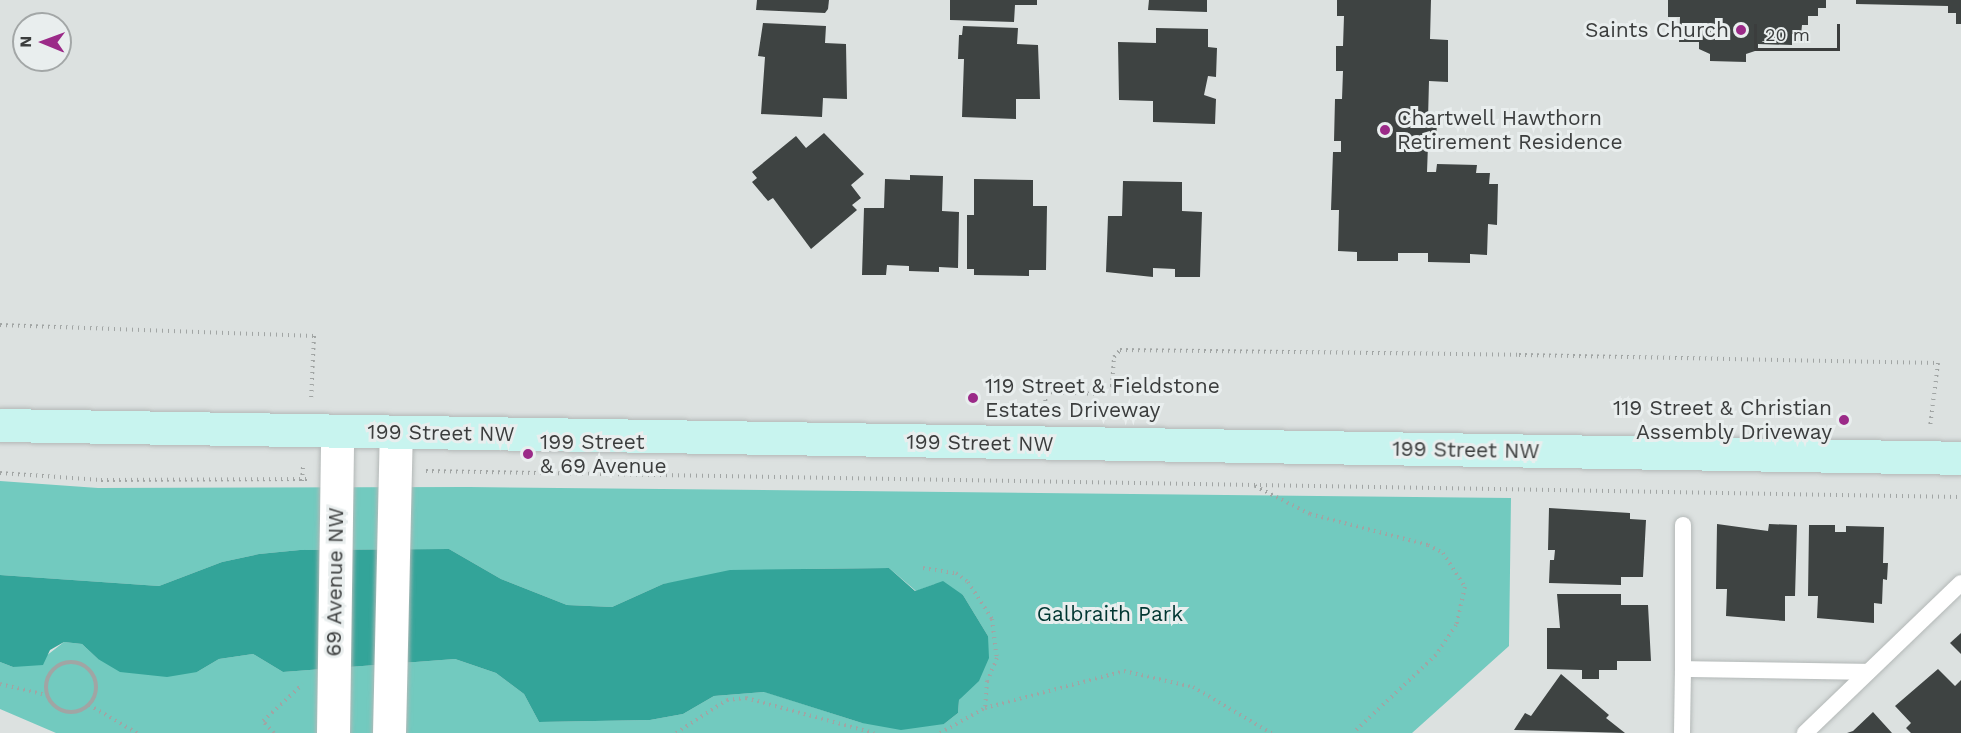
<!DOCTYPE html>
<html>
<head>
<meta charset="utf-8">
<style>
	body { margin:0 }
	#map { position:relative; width:1961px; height:733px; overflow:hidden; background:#dce1e0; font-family:"Work Sans",sans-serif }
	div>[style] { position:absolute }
	.green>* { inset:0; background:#72cabf }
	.water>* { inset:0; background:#33a499 }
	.building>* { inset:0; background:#3e4342 }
	.path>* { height:4px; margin-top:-2px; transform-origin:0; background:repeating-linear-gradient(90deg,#a1a5a4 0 1.5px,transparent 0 6px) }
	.path>.ring { margin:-2px; padding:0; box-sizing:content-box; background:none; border:4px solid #a1a5a4; border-radius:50% }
	.roads { filter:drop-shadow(0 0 2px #b3b8b7) drop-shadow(0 0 2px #b3b8b7) }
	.service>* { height:16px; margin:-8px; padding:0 8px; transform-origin:8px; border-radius:8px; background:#fff }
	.tertiary>* { height:33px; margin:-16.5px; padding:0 16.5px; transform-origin:16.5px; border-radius:16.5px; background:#fff }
	.secondary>* { height:33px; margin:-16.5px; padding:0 16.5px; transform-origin:16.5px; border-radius:16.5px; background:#c8f4ef }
	.dots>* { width:16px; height:16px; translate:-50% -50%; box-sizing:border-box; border:3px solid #e9eeee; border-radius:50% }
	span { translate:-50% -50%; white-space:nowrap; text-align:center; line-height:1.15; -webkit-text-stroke:6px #e9eeee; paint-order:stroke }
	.poi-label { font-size:21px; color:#3b3d3d }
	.right { translate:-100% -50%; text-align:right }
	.left { translate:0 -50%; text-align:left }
	.street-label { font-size:21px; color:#3b3d3d }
	.park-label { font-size:21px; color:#013732 }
	.north { position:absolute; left:12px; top:12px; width:60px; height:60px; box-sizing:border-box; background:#e9eeee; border:2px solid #a3a7a7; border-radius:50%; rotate:271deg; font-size:16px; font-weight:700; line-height:24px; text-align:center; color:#3b3d3d }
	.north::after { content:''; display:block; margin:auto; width:21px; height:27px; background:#9b2a88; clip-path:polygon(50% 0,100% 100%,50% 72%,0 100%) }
	.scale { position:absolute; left:1754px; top:24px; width:86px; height:27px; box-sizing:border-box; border:3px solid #3b3d3d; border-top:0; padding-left:8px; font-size:18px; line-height:21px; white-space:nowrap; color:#3b3d3d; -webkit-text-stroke:4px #e9eeee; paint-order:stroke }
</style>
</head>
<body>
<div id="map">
	<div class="green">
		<div style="clip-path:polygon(0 481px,98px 488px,469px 487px,1511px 498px,1509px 646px,1412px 733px,56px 733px,0 709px,0 662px,13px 667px,46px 656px,64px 642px,82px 644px,98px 659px,197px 672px,219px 659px,253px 654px,283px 672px,455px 659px,496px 673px,524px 694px,539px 722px,650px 720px,683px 714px,714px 696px,765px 692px,862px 723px,944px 724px,958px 713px,959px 700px,971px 685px,988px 636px,963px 595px,935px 584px,916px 591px,889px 568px,803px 569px,663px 584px,612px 607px,567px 605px,501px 579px,449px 549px,300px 550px,259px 554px,222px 562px,159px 586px,0 575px)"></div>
	</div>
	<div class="water">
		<div style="clip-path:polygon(449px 549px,501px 579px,567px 605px,612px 607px,663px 584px,730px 570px,889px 568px,915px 591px,943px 581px,963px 595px,988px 636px,989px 658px,979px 681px,959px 700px,958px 713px,944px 724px,901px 730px,862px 723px,764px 692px,714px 696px,683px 714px,650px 720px,539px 722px,524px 694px,496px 673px,455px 659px,283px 672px,253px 654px,219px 659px,197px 672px,167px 677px,120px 672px,98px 659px,82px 644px,64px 642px,50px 650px,43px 665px,13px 667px,0 662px,0 575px,159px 586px,222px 562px,259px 554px,300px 550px)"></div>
	</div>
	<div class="building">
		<div style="clip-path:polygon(757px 0,829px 0,828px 9px,825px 13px,756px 10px)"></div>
		<div style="clip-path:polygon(950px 0,1037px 0,1037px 5px,1015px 5px,1014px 22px,950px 20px)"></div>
		<div style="clip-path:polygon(1149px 0,1207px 0,1207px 12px,1148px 10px)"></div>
		<div style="clip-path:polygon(1337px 0,1431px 0,1430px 39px,1448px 40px,1448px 82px,1429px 81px,1428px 119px,1437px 119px,1436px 145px,1428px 145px,1427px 172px,1436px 172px,1437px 164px,1477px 165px,1476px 173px,1490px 173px,1489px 184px,1498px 184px,1497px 225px,1488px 224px,1487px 255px,1470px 254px,1470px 263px,1428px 262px,1428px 253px,1398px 253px,1398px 261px,1357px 261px,1357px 252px,1338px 251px,1339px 210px,1331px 210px,1333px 152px,1341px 152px,1341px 141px,1334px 141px,1335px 99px,1342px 99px,1343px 71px,1336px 71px,1336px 46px,1343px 46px,1344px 16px,1337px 16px)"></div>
		<div style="clip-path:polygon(1668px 0,1826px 0,1826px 8px,1818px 8px,1818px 16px,1808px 16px,1808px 25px,1802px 25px,1801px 35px,1792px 34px,1792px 45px,1758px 44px,1758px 50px,1746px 54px,1746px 62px,1710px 61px,1710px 54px,1699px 49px,1699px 42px,1679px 42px,1680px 17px,1668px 17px)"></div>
		<div style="clip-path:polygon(1856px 0,1961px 0,1961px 24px,1956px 24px,1956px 13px,1948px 13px,1948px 6px,1856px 4px)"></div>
		<div style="clip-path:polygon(763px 23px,826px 26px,825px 43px,846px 44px,847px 99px,823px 98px,822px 117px,761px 114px,765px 57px,758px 56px)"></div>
		<div style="clip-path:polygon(963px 26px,1018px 28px,1017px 44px,1038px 45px,1040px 99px,1016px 99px,1016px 119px,962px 117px,964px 59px,958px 59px,959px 35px,962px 35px)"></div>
		<div style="clip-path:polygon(1156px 28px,1208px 29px,1208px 47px,1217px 48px,1216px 77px,1208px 76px,1204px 95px,1216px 99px,1215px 124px,1153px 122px,1153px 101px,1119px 100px,1118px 42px,1156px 43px)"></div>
		<div style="clip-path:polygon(824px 133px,864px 174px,851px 185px,861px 198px,852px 205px,857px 210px,811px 249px,773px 198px,768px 201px,752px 182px,757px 178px,752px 172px,796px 136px,806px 148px)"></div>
		<div style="clip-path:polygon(910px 175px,943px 176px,942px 211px,959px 212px,958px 268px,939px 267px,939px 272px,909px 271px,909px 266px,887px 265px,886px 275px,862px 275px,864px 208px,884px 208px,885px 179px,910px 180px)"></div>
		<div style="clip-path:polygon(974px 179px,1033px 180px,1033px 206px,1047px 206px,1046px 270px,1029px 270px,1029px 276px,974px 275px,974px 269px,967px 269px,967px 215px,974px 215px)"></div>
		<div style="clip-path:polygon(1123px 181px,1182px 182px,1182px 211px,1202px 212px,1200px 277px,1175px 277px,1175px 269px,1153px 268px,1153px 277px,1106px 272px,1108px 216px,1122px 216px)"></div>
		<div style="clip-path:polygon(1549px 508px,1630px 513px,1630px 519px,1646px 520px,1643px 577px,1621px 577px,1621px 585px,1549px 583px,1550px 560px,1554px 560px,1555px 550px,1548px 550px)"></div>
		<div style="clip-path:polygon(1717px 524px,1768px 531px,1769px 524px,1797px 525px,1795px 596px,1785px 596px,1785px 621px,1726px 616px,1727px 589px,1716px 589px)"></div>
		<div style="clip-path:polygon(1809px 525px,1835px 525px,1835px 532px,1846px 532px,1846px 526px,1884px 527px,1883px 563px,1888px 563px,1887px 580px,1883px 579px,1882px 604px,1874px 603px,1874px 623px,1817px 618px,1818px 596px,1808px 596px)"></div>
		<div style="clip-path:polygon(1557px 594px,1621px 594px,1621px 605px,1648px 605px,1651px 661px,1617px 661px,1617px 670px,1599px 670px,1599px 679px,1582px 679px,1582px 670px,1547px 669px,1547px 628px,1560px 628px)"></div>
		<div style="clip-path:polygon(1961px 633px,1961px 654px,1950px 643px)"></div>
		<div style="clip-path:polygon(1938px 669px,1955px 686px,1961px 680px,1961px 733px,1911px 733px,1906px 728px,1911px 723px,1895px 706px)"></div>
		<div style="clip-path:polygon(1561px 674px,1609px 715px,1606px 718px,1625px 733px,1514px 730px,1525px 713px,1531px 716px)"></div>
		<div style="clip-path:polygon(1873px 712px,1892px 733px,1847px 733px,1853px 731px)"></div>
	</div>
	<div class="path">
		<div style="left:0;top:325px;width:314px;rotate:2deg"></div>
		<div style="left:314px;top:336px;width:64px;rotate:92.7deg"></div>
		<div style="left:1046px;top:413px;width:21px;rotate:-93deg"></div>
		<div style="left:1045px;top:392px;width:56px;rotate:2deg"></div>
		<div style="left:1101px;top:394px;width:14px;rotate:-36deg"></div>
		<div style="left:1112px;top:386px;width:29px;rotate:-86deg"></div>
		<div style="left:1114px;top:357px;width:9px;rotate:-49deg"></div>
		<div style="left:1120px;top:350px;width:399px;rotate:0.7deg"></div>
		<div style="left:1519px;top:355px;width:419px;rotate:1.1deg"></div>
		<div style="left:1938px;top:363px;width:64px;rotate:97.1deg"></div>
		<div style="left:426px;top:471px;width:1535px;rotate:0.97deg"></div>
		<div style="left:0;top:473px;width:101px;rotate:4deg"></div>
		<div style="left:101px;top:480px;width:206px;rotate:-0.3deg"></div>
		<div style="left:302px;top:481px;width:14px;rotate:-86deg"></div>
		<div style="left:1255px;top:486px;width:62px;rotate:27deg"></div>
		<div style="left:1310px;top:514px;width:122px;rotate:14.7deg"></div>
		<div style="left:1428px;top:545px;width:17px;rotate:28deg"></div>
		<div style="left:1443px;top:553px;width:40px;rotate:57.1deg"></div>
		<div style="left:1465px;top:587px;width:39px;rotate:103deg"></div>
		<div style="left:1456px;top:625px;width:36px;rotate:124deg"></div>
		<div style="left:1436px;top:655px;width:114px;rotate:136.8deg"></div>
		<div style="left:923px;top:568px;width:33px;rotate:9deg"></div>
		<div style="left:956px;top:573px;width:15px;rotate:37deg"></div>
		<div style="left:968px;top:582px;width:44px;rotate:57deg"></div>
		<div style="left:992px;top:619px;width:39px;rotate:83deg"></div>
		<div style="left:997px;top:658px;width:25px;rotate:113deg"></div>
		<div style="left:987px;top:681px;width:27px;rotate:94deg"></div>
		<div class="ring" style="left:46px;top:662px;width:46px;height:46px"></div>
		<div style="left:0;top:684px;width:47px;rotate:13.4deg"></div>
		<div style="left:89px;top:705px;width:56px;rotate:30.3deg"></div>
		<div style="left:274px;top:733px;width:16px;rotate:-133deg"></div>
		<div style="left:263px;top:721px;width:54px;rotate:-42.8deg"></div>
		<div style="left:676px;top:733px;width:61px;rotate:-32.9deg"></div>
		<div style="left:727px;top:700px;width:19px;rotate:-6deg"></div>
		<div style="left:746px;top:698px;width:133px;rotate:15.3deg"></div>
		<div style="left:940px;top:733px;width:51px;rotate:-29.1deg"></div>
		<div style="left:985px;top:708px;width:144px;rotate:-14.9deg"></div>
		<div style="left:1124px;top:671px;width:71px;rotate:13.1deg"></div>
		<div style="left:1193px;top:687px;width:91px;rotate:30.5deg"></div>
	</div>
	<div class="roads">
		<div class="service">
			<div style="left:1683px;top:525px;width:144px;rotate:90deg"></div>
			<div style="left:1683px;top:669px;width:185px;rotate:0.9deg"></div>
			<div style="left:1682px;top:733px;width:64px;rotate:-89.1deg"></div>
			<div style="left:1805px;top:733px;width:216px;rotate:-43.9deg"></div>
		</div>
		<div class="tertiary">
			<div style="left:333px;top:733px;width:302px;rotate:-89.2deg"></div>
			<div style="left:389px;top:733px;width:301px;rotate:-88.7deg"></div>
		</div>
		<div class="secondary">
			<div style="left:0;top:425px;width:1961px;rotate:0.96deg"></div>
		</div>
	</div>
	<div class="dots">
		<div style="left:1741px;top:30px;background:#9b2a88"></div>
		<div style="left:1385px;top:130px;background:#9b2a88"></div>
		<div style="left:973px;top:398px;background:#9b2a88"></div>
		<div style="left:1844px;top:420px;background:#9b2a88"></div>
		<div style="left:528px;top:454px;background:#9b2a88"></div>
	</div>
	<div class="poi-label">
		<span class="right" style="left:1729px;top:30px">Saints Church</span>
		<span class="left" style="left:1397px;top:130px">Chartwell Hawthorn<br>Retirement Residence</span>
		<span class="left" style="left:985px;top:398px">119 Street &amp; Fieldstone<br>Estates Driveway</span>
		<span class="right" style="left:1832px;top:420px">119 Street &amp; Christian<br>Assembly Driveway</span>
		<span class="left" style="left:540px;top:454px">199 Street<br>&amp; 69 Avenue</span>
	</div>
	<div class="street-label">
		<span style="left:441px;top:433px;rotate:1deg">199 Street NW</span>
		<span style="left:980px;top:443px;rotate:1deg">199 Street NW</span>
		<span style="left:1466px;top:450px;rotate:1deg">199 Street NW</span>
		<span style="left:335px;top:582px;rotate:-89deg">69 Avenue NW</span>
	</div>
	<div class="park-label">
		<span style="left:1110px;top:614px">Galbraith Park</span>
	</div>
	<div class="north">N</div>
	<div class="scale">20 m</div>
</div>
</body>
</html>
